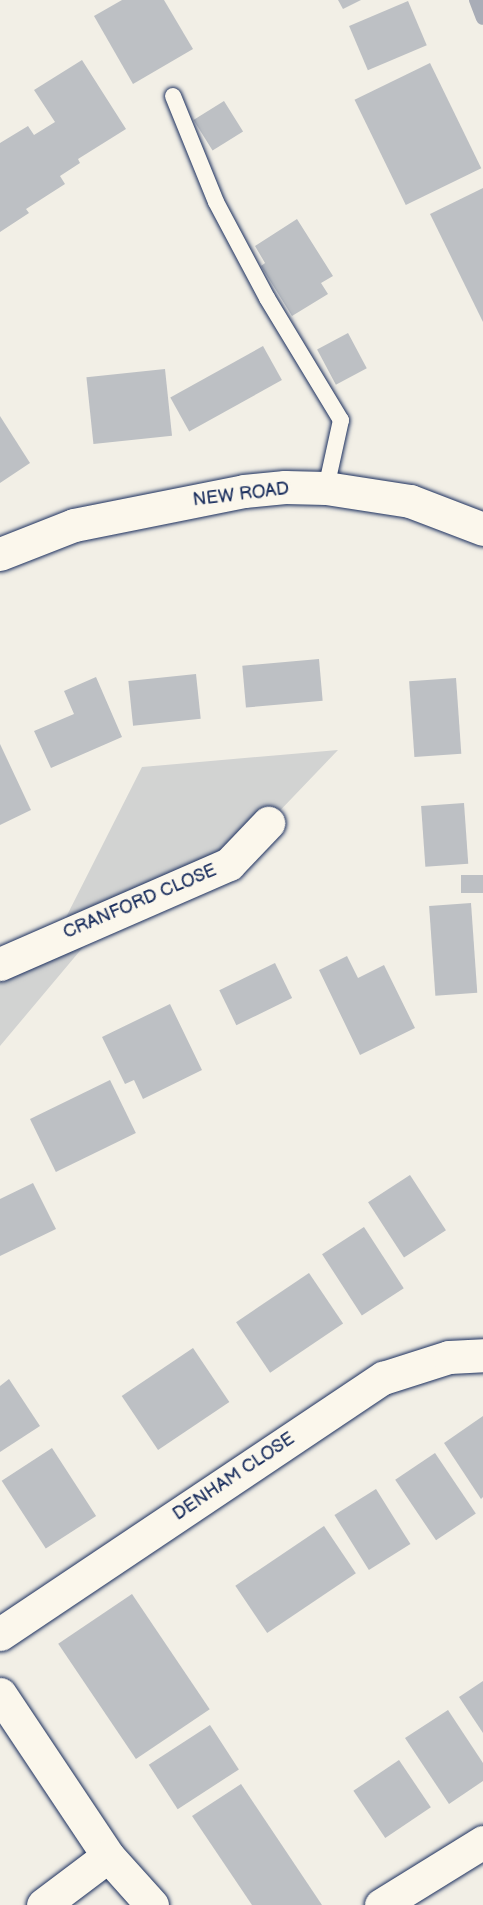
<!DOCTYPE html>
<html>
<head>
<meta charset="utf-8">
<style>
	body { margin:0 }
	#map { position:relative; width:483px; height:1905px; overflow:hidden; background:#f2efe6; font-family:"Balsamiq Sans",sans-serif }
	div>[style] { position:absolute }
	.green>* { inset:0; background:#d2d3d2 }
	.stream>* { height:14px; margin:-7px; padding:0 7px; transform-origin:7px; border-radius:7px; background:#a9adb7 }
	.building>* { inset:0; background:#bdc0c4; transform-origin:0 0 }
	.roads { filter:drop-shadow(0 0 2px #1b2f5e) drop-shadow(0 0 2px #1b2f5e) }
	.service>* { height:16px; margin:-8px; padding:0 8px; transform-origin:8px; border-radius:8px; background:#fbf7ec }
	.minor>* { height:33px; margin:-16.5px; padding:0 16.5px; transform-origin:16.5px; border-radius:16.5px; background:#fbf7ec }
	.tertiary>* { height:33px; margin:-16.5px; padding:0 16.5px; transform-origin:16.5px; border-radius:16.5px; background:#fbf7ec }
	span { translate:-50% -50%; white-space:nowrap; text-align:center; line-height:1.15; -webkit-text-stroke:6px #fbf7ec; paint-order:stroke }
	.street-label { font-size:18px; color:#1b2f5e }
</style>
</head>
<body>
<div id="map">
	<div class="green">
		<div style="clip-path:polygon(338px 750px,229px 864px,110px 915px,0 1046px,0 965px,55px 939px,142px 767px)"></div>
	</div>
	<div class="stream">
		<div style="left:476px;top:0;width:19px;rotate:69deg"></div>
	</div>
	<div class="building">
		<div style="clip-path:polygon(122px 0,164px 0,193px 49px,133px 84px,94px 16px)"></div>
		<div style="clip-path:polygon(338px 0,361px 0,343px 9px)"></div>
		<div style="left:408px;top:1px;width:48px;height:64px;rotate:67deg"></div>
		<div style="clip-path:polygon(82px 60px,126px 129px,78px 159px,80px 163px,60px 176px,65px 184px,26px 209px,29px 213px,0 232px,0 143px,28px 126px,34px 135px,55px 122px,34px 90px)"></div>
		<div style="left:430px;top:63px;width:117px;height:84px;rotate:64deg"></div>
		<div style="left:224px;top:101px;width:36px;height:36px;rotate:58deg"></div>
		<div style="clip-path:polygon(483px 188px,483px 322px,430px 214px)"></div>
		<div style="clip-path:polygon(297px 219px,333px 276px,321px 283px,328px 294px,292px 316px,261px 266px,265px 263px,255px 246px)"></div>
		<div style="left:348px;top:333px;width:40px;height:35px;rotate:62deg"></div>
		<div style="left:263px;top:346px;width:39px;height:106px;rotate:61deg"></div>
		<div style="left:165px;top:369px;width:67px;height:79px;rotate:84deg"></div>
		<div style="clip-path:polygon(0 416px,30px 463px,0 483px)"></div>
		<div style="left:319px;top:659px;width:42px;height:77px;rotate:85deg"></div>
		<div style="left:196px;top:674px;width:45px;height:68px;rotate:84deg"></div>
		<div style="clip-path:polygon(96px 677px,122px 737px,51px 768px,34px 731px,74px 714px,64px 691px)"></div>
		<div style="left:456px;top:678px;width:76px;height:47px;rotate:86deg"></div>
		<div style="clip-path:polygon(0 744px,31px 810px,0 825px)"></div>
		<div style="left:464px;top:803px;width:61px;height:43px;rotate:86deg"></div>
		<div style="left:483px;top:875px;width:18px;height:22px;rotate:90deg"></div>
		<div style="left:471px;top:903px;width:90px;height:42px;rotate:86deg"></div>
		<div style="clip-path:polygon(347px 956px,358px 978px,384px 965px,415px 1028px,360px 1055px,319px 970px)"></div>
		<div style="left:275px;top:963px;width:39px;height:62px;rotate:64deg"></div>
		<div style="clip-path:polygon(170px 1004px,202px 1070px,143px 1099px,134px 1080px,125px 1084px,102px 1037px)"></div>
		<div style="left:110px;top:1080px;width:59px;height:89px;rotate:64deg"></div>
		<div style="left:410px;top:1175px;width:66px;height:50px;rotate:57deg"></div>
		<div style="clip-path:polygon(33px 1183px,56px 1229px,0 1256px,0 1199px)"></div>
		<div style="left:364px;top:1227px;width:73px;height:50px;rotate:57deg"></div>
		<div style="left:309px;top:1273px;width:61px;height:88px;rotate:56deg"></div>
		<div style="left:193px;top:1348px;width:65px;height:86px;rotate:56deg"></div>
		<div style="clip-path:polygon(9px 1379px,40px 1426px,0 1452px,0 1386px)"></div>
		<div style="clip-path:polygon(483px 1416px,483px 1497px,481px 1499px,444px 1443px)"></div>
		<div style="left:52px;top:1448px;width:81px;height:60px;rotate:57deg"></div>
		<div style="left:435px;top:1453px;width:73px;height:48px;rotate:56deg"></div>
		<div style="left:376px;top:1489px;width:65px;height:49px;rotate:58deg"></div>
		<div style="left:324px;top:1526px;width:57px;height:107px;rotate:56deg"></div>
		<div style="left:132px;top:1594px;width:139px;height:89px;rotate:56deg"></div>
		<div style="clip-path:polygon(483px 1681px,483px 1733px,459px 1697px)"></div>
		<div style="clip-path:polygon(448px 1710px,483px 1763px,483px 1781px,449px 1804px,405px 1738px)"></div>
		<div style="left:210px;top:1725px;width:53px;height:73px;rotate:57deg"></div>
		<div style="left:399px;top:1760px;width:57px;height:55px;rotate:56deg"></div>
		<div style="clip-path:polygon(241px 1784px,322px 1905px,252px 1905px,192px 1816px)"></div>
	</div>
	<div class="roads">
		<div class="service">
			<div style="left:173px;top:96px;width:114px;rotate:67.9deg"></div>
			<div style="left:216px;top:202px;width:109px;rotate:62deg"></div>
			<div style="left:267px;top:298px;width:143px;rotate:58.8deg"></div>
			<div style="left:341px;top:420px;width:70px;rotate:102.4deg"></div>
		</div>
		<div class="minor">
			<div style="left:0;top:964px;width:250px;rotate:-23.6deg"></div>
			<div style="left:229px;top:864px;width:57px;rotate:-46.4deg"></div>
			<div style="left:0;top:1634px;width:461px;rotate:-33.8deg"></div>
			<div style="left:383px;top:1378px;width:69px;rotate:-17.7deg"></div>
			<div style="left:449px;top:1357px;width:34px;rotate:-3deg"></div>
			<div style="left:0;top:1694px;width:195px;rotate:56.3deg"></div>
			<div style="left:108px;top:1856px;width:66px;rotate:48.1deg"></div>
			<div style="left:43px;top:1905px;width:81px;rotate:-37deg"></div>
			<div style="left:381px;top:1905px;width:120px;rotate:-31.7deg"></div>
		</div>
		<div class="tertiary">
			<div style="left:0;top:554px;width:79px;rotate:-21.4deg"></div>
			<div style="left:74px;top:525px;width:173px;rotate:-11.3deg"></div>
			<div style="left:244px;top:491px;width:41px;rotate:-5.6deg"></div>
			<div style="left:285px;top:487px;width:41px;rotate:1.4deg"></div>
			<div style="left:326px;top:488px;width:85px;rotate:8.8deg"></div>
			<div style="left:410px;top:501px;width:78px;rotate:21deg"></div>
		</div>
	</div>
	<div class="street-label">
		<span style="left:241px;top:495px;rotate:-7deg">NEW ROAD</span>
		<span style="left:140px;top:902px;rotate:-23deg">CRANFORD CLOSE</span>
		<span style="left:234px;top:1477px;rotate:-34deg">DENHAM CLOSE</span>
	</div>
</div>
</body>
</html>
